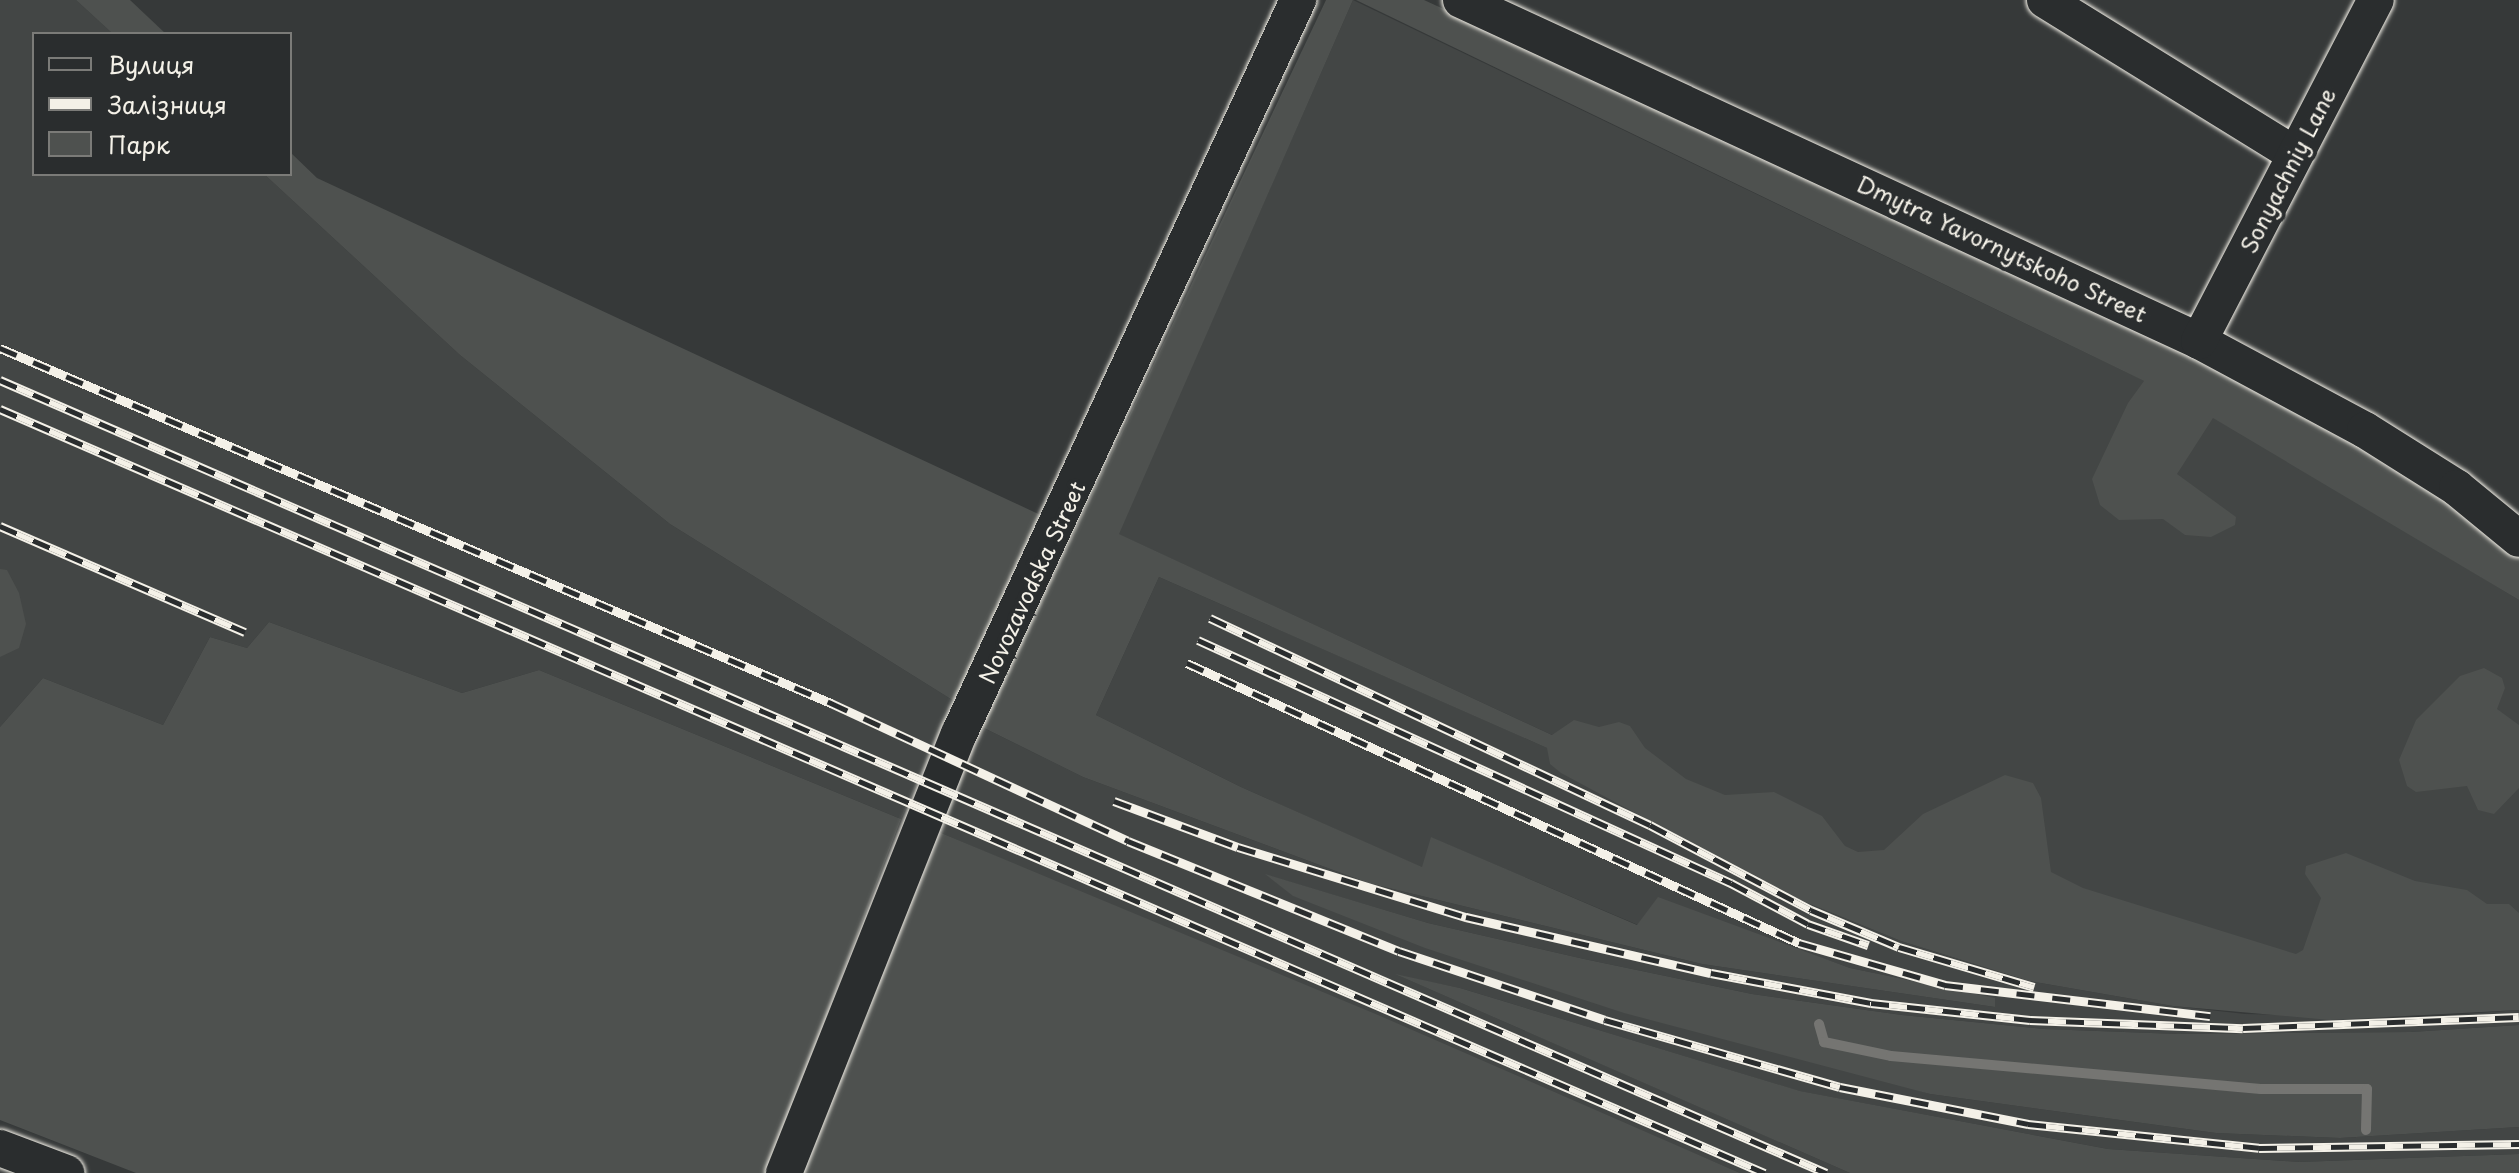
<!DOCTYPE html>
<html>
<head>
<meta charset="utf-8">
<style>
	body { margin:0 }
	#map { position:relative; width:2519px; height:1173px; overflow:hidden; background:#363939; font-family:"Playpen Sans",sans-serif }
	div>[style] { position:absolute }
	.built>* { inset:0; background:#434645 }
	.green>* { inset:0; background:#4e514f }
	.stream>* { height:10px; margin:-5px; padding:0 5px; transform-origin:5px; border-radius:5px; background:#757572 }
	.roads { filter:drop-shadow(0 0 2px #f4f1e8) drop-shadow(0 0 2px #f4f1e8) }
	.minor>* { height:36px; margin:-18px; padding:0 18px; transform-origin:18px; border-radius:18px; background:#2a2d2e }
	.rail>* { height:9px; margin-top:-4.5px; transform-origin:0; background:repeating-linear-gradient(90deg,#2a2d2e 0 18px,#f4f1e8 0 36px); box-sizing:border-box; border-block:2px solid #f4f1e8 }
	span { translate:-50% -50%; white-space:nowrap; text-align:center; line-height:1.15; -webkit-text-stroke:8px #2a2d2e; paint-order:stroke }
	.street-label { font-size:22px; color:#f4f1e8 }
	.legend { position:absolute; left:32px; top:32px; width:260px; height:144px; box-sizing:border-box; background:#2a2d2e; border:2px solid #7b7b78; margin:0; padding:10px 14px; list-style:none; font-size:24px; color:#f4f1e8 }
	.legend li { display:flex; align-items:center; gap:16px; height:40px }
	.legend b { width:40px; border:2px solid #7b7b78 }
</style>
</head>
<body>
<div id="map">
	<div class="built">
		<div style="clip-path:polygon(0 0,76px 0,113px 34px,34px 34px,34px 174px,264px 174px,460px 355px,670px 524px,954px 701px,901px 819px,539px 670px,462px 693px,269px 622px,247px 648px,210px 637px,163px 725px,43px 678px,0 727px)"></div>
		<div style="clip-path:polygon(1353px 0,2209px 412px,2519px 600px,2519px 968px,2167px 966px,1861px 878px,1118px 534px)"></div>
		<div style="clip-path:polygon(1159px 577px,1695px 813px,1686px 839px,1813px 905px,1901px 941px,2029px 981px,2173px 1006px,2245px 1014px,2410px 1018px,2519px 1010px,2519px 1025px,2411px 1032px,2178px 1034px,2044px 1029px,1902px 1015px,1752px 994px,1584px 959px,1428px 923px,1267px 875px,1294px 896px,1930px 1094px,2216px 1133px,2340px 1138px,2519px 1127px,2519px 1154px,2299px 1162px,2108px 1149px,1799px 1091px,1460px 988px,1400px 976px,1850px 1173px,1740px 1173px,934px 830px,982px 727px,1083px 777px,1368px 883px,1702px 964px,1995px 1007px,1960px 991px,1850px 968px,1757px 935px,1638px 925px,1432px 838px,1423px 868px,1241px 787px,1096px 715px)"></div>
	</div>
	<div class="green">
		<div style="clip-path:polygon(76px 0,130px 0,166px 34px,113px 34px)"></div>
		<div style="clip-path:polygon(1326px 0,1353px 0,1119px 534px,1552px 735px,1574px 720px,1599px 727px,1619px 722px,1630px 726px,1645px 748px,1686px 779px,1725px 795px,1774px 792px,1822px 816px,1845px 846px,1858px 852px,1884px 850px,1923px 814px,2005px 775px,2033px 783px,2041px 798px,2051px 872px,2083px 888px,2296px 954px,2303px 950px,2321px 898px,2305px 874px,2306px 866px,2346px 853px,2415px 881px,2467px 890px,2487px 904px,2509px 904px,2519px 913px,2519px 1010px,2330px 1020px,2173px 1006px,2029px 981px,1901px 941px,1788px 895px,1561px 773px,1550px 764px,1547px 748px,1159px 577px,1096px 715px,1241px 787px,1422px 867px,1431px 837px,1637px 925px,1658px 897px,1850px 968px,1995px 998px,1995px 1007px,1702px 964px,1368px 883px,1083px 777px,982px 727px)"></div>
		<div style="clip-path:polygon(1356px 0,1424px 0,2250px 378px,2519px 543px,2519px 600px,2213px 418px,2177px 474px,2236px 517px,2235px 525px,2211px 537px,2185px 535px,2163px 519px,2119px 520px,2100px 505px,2092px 479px,2128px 403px,2144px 381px)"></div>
		<div style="clip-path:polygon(290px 152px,317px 178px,1047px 518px,954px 701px,670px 524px,460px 355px,264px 174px,290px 174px)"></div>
		<div style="clip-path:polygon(0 569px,7px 570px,19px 593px,26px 624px,19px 648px,0 657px)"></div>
		<div style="clip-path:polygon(269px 622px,462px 693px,539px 670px,901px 819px,767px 1173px,136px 1173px,0 1120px,0 727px,43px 678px,163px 725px,210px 637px,247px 648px)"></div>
		<div style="clip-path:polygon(2484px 668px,2502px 678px,2505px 688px,2497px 709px,2519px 725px,2519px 788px,2494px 814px,2478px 810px,2467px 786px,2416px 792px,2407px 786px,2399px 760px,2416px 720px,2460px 676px)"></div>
		<div style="clip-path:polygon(934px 830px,1378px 1015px,1740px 1173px,798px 1173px,866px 1019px)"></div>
		<div style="clip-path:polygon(1265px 874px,1428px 923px,1584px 959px,1752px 994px,1902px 1015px,2044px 1029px,2178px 1034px,2411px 1032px,2519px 1025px,2519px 1127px,2340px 1138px,2216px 1133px,1930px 1094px,1624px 1013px,1425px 948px,1293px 896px)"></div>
		<div style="clip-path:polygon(1395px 974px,1460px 988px,1800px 1091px,2108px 1149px,2299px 1162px,2519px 1154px,2519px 1173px,1850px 1173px)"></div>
	</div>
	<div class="stream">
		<div style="left:1819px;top:1024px;width:19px;rotate:74deg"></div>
		<div style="left:1824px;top:1042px;width:68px;rotate:11.8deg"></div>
		<div style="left:1891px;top:1056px;width:371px;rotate:5.1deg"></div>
		<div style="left:2261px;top:1089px;width:106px"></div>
		<div style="left:2367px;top:1089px;width:41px;rotate:91.4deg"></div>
	</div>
	<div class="roads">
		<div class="minor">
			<div style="left:1461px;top:0;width:813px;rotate:24.8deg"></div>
			<div style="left:2199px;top:341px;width:188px;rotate:28.2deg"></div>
			<div style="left:2365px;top:430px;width:109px;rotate:32.2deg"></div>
			<div style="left:2457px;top:488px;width:80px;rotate:39.4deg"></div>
			<div style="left:2045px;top:0;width:293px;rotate:31.7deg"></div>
			<div style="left:2199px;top:341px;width:384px;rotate:-62.6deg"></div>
			<div style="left:0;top:1148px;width:71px;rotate:20.7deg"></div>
			<div style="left:784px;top:1173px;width:473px;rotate:-68.3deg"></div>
			<div style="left:959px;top:734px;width:809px;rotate:-65.21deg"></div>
		</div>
	</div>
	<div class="rail">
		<div style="left:0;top:348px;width:904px;rotate:23.13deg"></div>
		<div style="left:831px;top:703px;width:327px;rotate:24.9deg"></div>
		<div style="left:1128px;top:841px;width:292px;rotate:22.1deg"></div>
		<div style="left:1399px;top:951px;width:217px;rotate:18.5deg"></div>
		<div style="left:1605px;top:1020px;width:244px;rotate:15.9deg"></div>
		<div style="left:1840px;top:1087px;width:192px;rotate:11.1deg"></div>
		<div style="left:2028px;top:1124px;width:232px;rotate:5.9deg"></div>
		<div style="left:2259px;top:1148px;width:260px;rotate:-0.9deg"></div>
		<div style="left:0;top:380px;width:1991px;rotate:23.47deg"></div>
		<div style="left:0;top:409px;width:1923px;rotate:23.41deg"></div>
		<div style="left:0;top:526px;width:267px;rotate:23.4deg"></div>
		<div style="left:1210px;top:618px;width:486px;rotate:25.2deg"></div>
		<div style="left:1650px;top:825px;width:182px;rotate:27.8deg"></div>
		<div style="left:1811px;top:910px;width:95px;rotate:22.8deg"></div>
		<div style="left:1899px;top:947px;width:141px;rotate:16.5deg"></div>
		<div style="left:1198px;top:640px;width:586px;rotate:24.51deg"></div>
		<div style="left:1731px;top:883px;width:87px;rotate:28deg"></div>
		<div style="left:1808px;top:924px;width:64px;rotate:19.3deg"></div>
		<div style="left:1187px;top:663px;width:673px;rotate:24.58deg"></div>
		<div style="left:1799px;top:943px;width:152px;rotate:16deg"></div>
		<div style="left:1945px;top:985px;width:267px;rotate:6.7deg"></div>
		<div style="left:1114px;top:801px;width:132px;rotate:20.4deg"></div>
		<div style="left:1238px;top:847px;width:239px;rotate:17.1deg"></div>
		<div style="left:1466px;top:917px;width:251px;rotate:12.9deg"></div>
		<div style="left:1711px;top:973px;width:163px;rotate:10.6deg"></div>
		<div style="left:1871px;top:1003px;width:160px;rotate:6.1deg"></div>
		<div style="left:2030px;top:1020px;width:213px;rotate:2.2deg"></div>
		<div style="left:2243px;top:1028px;width:276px;rotate:-2.3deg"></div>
	</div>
	<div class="street-label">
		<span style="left:2287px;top:170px;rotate:-63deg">Sonyachniy Lane</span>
		<span style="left:2002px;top:248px;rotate:25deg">Dmytra Yavornytskoho Street</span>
		<span style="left:1031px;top:582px;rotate:-65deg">Novozavodska Street</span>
	</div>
	<ul class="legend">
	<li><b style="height:10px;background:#2a2d2e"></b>Вулиця</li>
	<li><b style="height:10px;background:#f4f1e8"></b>Залізниця</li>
	<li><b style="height:22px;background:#4e514f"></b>Парк</li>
	</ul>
</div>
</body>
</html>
